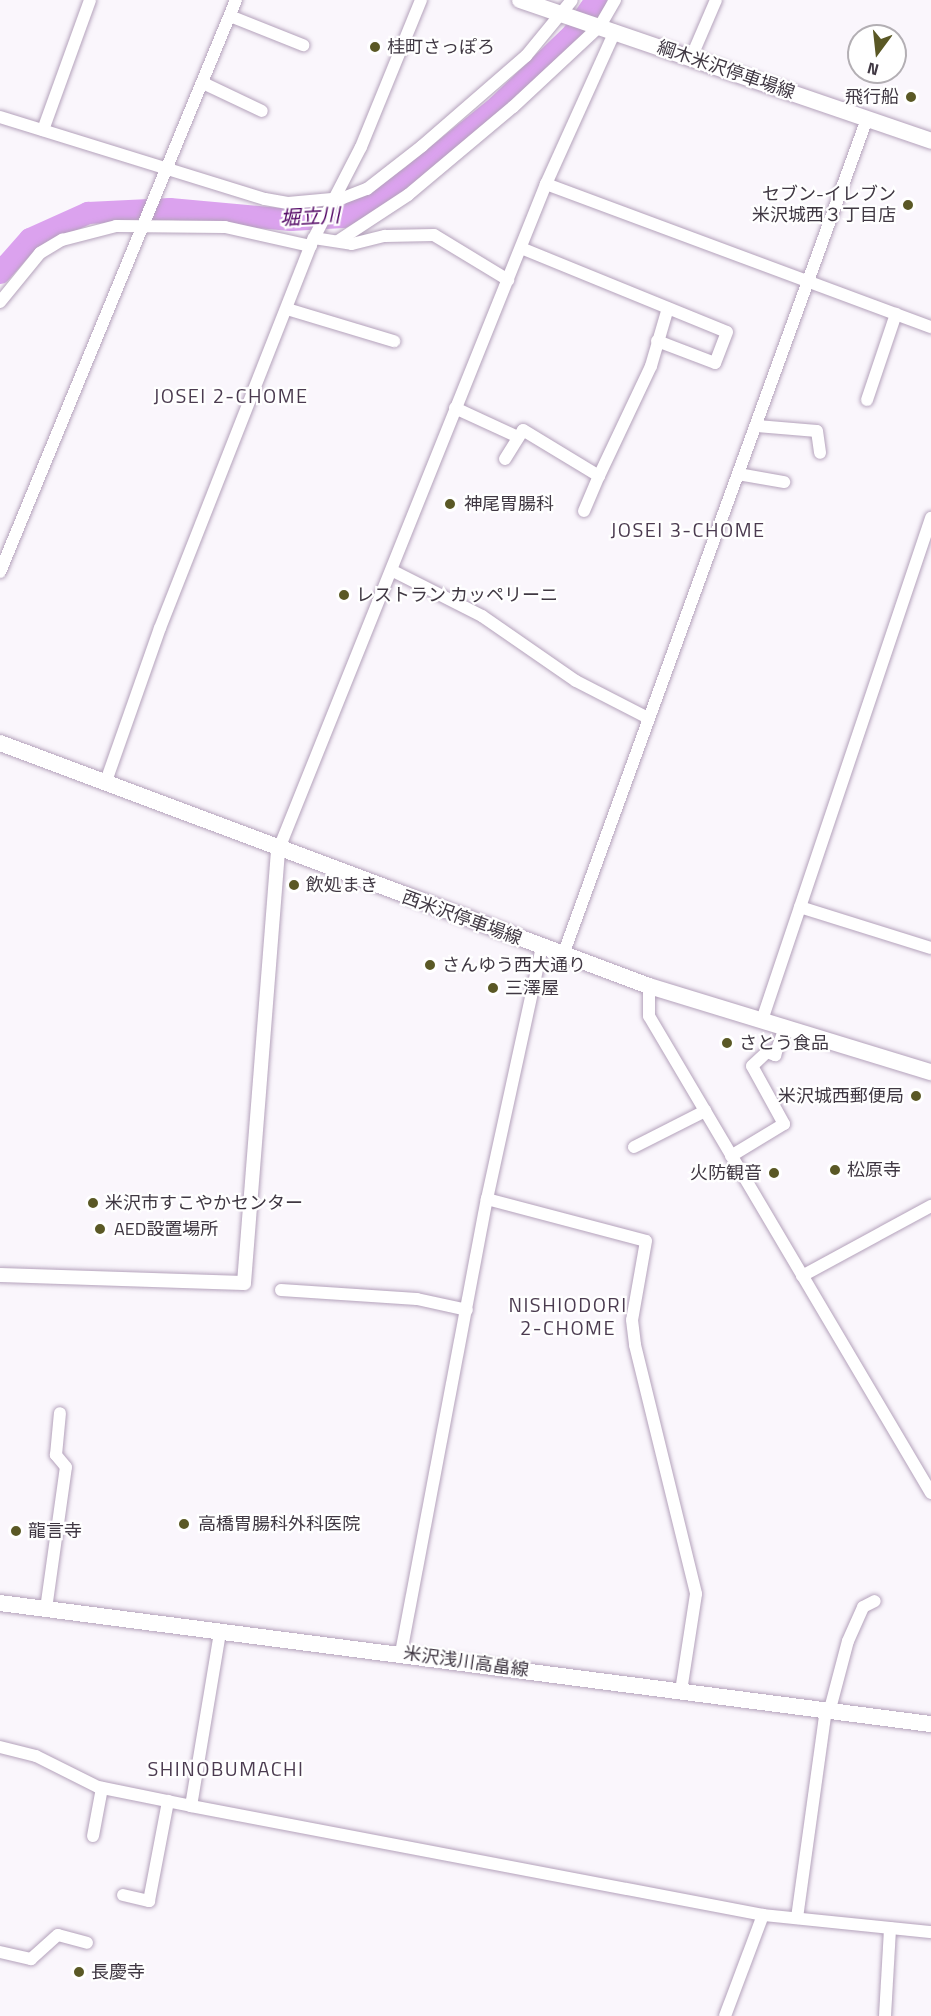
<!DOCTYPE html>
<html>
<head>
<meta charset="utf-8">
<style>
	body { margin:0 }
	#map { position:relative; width:931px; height:2016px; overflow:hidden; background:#faf6fc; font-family:"Titillium Web","Noto Sans JP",sans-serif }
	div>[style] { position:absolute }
	.river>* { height:22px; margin:-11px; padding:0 11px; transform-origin:11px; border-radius:11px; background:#dba2ee }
	.roads { filter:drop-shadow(0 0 2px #b4a2bb) drop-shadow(0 0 2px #b4a2bb) }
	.minor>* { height:12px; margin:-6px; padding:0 6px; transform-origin:6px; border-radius:6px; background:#fff }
	.tertiary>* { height:14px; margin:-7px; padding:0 7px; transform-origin:7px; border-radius:7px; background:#fff }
	.secondary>* { height:16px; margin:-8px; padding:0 8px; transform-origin:8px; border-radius:8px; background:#fff }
	.dots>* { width:16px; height:16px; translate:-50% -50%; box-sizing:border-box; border:3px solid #fff; border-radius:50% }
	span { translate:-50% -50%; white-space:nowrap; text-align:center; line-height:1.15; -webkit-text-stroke:4.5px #fff; paint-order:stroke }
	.poi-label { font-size:18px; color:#403843 }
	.left { translate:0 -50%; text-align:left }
	.right { translate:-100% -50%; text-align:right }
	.street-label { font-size:18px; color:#403843 }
	.water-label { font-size:20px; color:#500363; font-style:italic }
	.neighbourhood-label { font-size:20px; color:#4b3b50; letter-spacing:1.5px }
	.north { position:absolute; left:847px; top:24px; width:60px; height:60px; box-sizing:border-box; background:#fff; border:2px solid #b3afb4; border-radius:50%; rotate:195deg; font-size:16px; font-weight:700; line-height:24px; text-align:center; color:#403843 }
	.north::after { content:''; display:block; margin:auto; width:21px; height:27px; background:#5a5825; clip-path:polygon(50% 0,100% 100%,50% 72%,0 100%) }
</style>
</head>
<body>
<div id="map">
	<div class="river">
		<div style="left:0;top:273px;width:45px;rotate:-48.6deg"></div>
		<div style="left:30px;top:239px;width:64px;rotate:-24.1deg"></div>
		<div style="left:88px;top:213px;width:82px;rotate:-2.8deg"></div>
		<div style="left:170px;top:209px;width:121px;rotate:5.2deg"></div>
		<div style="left:291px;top:220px;width:52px;rotate:-3.3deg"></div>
		<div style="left:343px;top:217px;width:75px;rotate:-30.3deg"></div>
		<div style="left:408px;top:179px;width:116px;rotate:-39deg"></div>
		<div style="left:498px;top:106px;width:104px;rotate:-43.8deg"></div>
		<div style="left:573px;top:34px;width:41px;rotate:-55.9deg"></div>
	</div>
	<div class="roads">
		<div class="minor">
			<div style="left:230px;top:16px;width:79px;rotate:21.7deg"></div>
			<div style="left:691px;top:58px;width:63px;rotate:-66.7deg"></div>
			<div style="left:203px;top:83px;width:65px;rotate:25.4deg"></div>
			<div style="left:0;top:117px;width:277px;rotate:17.2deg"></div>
			<div style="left:265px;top:199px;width:23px;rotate:10deg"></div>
			<div style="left:288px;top:203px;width:55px;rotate:-5.2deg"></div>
			<div style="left:343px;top:198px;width:26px;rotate:-21deg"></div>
			<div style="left:367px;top:189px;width:70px;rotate:-38deg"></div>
			<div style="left:422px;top:146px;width:138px;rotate:-40.9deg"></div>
			<div style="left:526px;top:56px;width:72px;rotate:-50.6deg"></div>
			<div style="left:43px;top:130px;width:138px;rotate:-70.1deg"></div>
			<div style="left:546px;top:184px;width:411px;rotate:20.4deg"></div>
			<div style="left:314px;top:238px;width:38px;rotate:9deg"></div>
			<div style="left:352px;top:244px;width:34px;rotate:-14deg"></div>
			<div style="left:385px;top:236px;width:49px;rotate:-1.2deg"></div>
			<div style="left:434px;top:235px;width:87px;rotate:31.3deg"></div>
			<div style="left:338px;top:241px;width:84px;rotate:-33.3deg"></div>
			<div style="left:408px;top:195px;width:137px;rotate:-40deg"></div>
			<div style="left:513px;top:107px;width:119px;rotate:-43deg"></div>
			<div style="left:600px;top:26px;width:30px;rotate:-60deg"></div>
			<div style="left:521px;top:248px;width:222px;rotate:22.2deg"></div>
			<div style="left:727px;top:332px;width:33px;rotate:111deg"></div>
			<div style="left:715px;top:363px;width:62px;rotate:-159.2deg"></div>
			<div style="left:0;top:302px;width:63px;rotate:-50.8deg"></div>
			<div style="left:40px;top:253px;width:26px;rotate:-31deg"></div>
			<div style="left:62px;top:240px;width:56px;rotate:-14.5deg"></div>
			<div style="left:116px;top:226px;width:109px;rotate:0.5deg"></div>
			<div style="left:225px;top:227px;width:88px;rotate:12.5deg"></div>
			<div style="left:287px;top:309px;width:112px;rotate:16.7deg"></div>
			<div style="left:867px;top:400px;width:91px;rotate:-71.4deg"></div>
			<div style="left:455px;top:408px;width:69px;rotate:24.7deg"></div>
			<div style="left:757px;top:426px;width:60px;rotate:4.8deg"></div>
			<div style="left:817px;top:431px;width:22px;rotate:82deg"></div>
			<div style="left:505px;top:459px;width:34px;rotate:-58deg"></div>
			<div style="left:523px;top:430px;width:89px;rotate:31.2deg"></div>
			<div style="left:599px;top:476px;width:122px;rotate:-64.7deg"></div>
			<div style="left:651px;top:366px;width:60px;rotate:-73.7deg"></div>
			<div style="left:738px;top:474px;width:47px;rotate:9.9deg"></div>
			<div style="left:584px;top:511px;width:38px;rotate:-67deg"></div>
			<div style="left:393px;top:571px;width:100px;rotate:26.8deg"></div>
			<div style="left:482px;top:616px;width:114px;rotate:34.7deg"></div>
			<div style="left:576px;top:681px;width:81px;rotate:27.2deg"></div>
			<div style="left:0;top:572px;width:619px;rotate:-67.58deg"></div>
			<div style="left:105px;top:784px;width:165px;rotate:-70.6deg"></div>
			<div style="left:160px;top:628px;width:419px;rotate:-68.5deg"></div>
			<div style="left:314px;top:238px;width:102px;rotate:-62.7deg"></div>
			<div style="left:361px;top:147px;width:159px;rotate:-67.8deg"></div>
			<div style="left:278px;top:851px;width:719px;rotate:-68.11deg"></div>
			<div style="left:546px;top:184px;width:168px;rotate:-65.7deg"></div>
			<div style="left:800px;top:907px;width:137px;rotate:17.4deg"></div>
			<div style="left:563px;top:955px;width:890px;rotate:-70.02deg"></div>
			<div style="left:649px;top:986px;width:30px;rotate:90deg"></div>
			<div style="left:649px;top:1016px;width:554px;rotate:59.41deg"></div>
			<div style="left:762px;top:1020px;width:530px;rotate:-71.39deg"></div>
			<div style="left:634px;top:1147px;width:80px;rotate:-26.9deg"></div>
			<div style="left:731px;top:1156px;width:62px;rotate:-31.1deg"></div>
			<div style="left:784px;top:1124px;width:66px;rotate:-118.9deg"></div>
			<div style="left:752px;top:1066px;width:21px;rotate:-43deg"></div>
			<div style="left:767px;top:1052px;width:9px;rotate:21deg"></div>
			<div style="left:775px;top:1055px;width:30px;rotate:-70deg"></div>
			<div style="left:487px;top:1199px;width:164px;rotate:14.8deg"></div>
			<div style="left:646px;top:1241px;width:80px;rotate:100deg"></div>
			<div style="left:632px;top:1320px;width:25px;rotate:83deg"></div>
			<div style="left:635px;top:1345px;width:256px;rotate:76.2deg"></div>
			<div style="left:696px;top:1594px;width:98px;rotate:98.8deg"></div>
			<div style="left:802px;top:1276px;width:147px;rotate:-28.5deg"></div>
			<div style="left:281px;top:1290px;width:136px;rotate:3.8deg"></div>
			<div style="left:417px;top:1299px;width:51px;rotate:12.4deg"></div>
			<div style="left:46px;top:1609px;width:143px;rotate:-82deg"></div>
			<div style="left:66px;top:1467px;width:16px;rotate:-130deg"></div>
			<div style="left:56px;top:1455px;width:42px;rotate:-84.6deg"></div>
			<div style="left:401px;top:1653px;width:462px;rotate:-79.3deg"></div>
			<div style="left:487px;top:1199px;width:258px;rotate:-77.7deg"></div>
			<div style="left:830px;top:1709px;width:70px;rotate:-75.2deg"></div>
			<div style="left:848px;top:1641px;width:37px;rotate:-66deg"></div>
			<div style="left:863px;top:1607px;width:13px;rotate:-27deg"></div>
			<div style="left:0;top:1747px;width:37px;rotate:14deg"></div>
			<div style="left:36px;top:1756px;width:69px;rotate:26.6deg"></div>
			<div style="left:98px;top:1787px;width:95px;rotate:11.5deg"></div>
			<div style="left:191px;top:1806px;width:582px;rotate:10.79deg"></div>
			<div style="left:763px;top:1915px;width:169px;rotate:5.8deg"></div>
			<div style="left:191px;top:1806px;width:176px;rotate:-80.5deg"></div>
			<div style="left:93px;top:1836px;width:49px;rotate:-79.4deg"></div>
			<div style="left:123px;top:1895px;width:27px;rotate:13deg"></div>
			<div style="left:149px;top:1901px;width:102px;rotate:-79.2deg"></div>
			<div style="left:797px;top:1918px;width:211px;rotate:-82.1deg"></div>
			<div style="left:0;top:1952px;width:32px;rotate:13deg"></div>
			<div style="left:31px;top:1959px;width:36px;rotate:-42deg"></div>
			<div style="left:58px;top:1935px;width:30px;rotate:15deg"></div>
			<div style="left:725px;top:2016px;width:108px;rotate:-69.4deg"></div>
			<div style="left:885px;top:2016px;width:88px;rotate:-86.7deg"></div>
		</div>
		<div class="tertiary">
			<div style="left:0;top:1275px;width:244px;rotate:1.9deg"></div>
			<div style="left:244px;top:1283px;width:433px;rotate:-85.5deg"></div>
		</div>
		<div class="secondary">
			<div style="left:520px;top:0;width:435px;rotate:18.9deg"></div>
			<div style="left:0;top:743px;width:693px;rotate:20.53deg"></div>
			<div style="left:649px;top:986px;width:295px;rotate:17deg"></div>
			<div style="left:0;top:1603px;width:939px;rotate:7.41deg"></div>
		</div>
	</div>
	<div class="dots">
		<div style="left:375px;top:47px;background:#5a5825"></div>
		<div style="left:911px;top:97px;background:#5a5825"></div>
		<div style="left:908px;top:205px;background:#5a5825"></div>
		<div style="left:450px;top:504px;background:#5a5825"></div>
		<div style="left:344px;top:595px;background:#5a5825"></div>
		<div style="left:294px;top:885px;background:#5a5825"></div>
		<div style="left:430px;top:965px;background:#5a5825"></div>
		<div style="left:493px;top:988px;background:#5a5825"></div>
		<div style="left:727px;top:1043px;background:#5a5825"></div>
		<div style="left:916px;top:1096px;background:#5a5825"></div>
		<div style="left:835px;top:1170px;background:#5a5825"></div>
		<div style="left:774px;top:1173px;background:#5a5825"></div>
		<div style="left:93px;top:1203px;background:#5a5825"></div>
		<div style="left:100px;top:1229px;background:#5a5825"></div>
		<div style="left:184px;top:1524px;background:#5a5825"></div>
		<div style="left:16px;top:1531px;background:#5a5825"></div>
		<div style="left:79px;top:1972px;background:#5a5825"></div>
	</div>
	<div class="poi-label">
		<span class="left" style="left:387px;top:47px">桂町さっぽろ</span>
		<span class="right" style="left:899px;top:97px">飛行船</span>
		<span class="right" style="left:896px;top:205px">セブン-イレブン<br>米沢城西３丁目店</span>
		<span class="left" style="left:464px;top:504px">神尾胃腸科</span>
		<span class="left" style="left:356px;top:595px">レストラン カッペリーニ</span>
		<span class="left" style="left:306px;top:885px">飲処まき</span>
		<span class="left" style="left:442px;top:965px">さんゆう西大通り</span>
		<span class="left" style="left:505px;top:988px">三澤屋</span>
		<span class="left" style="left:739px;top:1043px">さとう食品</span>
		<span class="right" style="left:904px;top:1096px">米沢城西郵便局</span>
		<span class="left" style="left:847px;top:1170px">松原寺</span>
		<span class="right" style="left:762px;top:1173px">火防観音</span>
		<span class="left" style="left:105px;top:1203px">米沢市すこやかセンター</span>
		<span class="left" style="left:114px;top:1229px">AED設置場所</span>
		<span class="left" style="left:198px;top:1524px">高橋胃腸科外科医院</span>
		<span class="left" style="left:28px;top:1531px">龍言寺</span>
		<span class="left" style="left:91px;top:1972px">長慶寺</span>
	</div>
	<div class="street-label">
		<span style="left:726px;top:70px;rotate:19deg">綱木米沢停車場線</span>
		<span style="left:462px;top:918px;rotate:20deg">西米沢停車場線</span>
		<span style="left:466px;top:1662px;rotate:8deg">米沢浅川高畠線</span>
	</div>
	<div class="water-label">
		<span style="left:310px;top:216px;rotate:-3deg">堀立川</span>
	</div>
	<div class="neighbourhood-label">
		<span style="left:231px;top:395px">JOSEI 2-CHOME</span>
		<span style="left:688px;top:529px">JOSEI 3-CHOME</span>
		<span style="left:568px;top:1316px">NISHIODORI<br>2-CHOME</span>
		<span style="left:226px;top:1768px">SHINOBUMACHI</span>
	</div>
	<div class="north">N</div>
</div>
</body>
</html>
